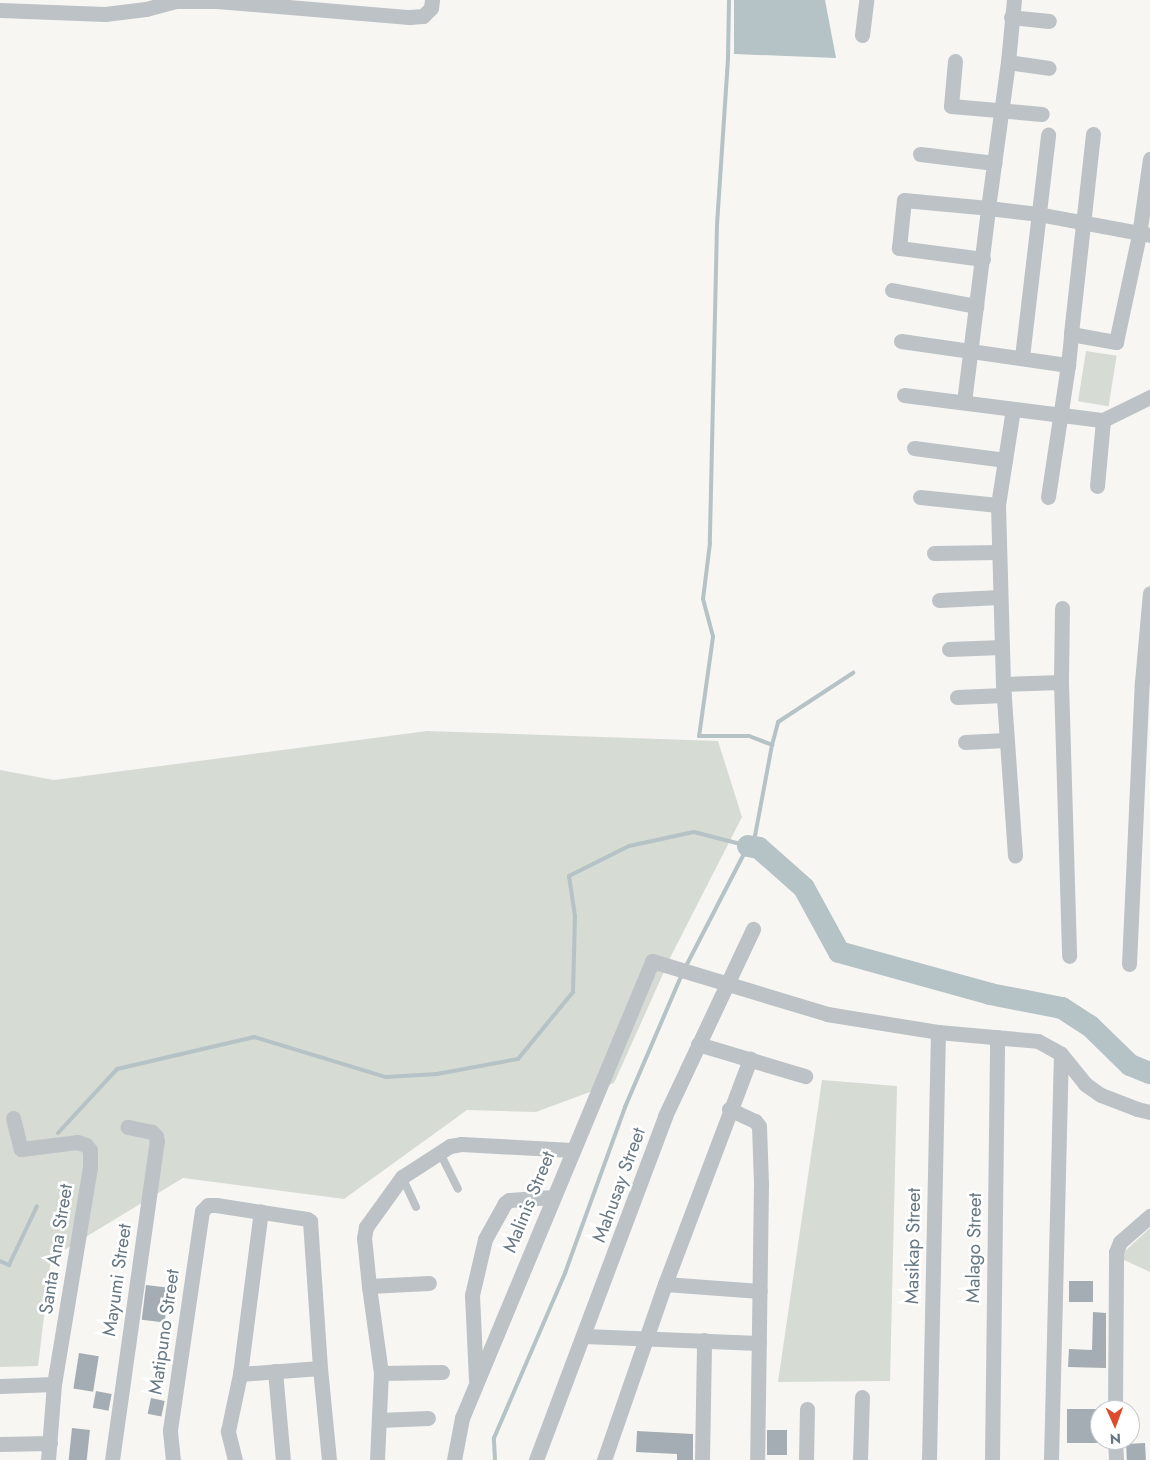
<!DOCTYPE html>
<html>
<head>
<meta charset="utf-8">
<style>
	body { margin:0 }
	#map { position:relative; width:1150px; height:1460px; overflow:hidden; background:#f7f6f3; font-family:Jost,sans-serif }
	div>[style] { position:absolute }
	.green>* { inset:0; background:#d6dbd3; transform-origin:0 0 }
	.water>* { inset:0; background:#b5c2c6 }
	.stream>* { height:4px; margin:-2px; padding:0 2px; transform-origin:2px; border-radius:2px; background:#b5c2c6 }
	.river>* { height:22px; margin:-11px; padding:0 11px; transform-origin:11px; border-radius:11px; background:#b5c2c6 }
	.building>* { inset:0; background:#a4adb3; transform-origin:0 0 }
	.lane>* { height:8px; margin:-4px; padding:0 4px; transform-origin:4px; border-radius:4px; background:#bdc2c6 }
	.street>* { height:15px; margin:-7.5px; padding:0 7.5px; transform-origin:7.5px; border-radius:7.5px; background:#bdc2c6 }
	span { translate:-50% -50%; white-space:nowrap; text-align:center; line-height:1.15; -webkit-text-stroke:5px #fff; paint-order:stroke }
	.street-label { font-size:19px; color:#667884 }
	.north { position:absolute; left:1090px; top:1400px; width:50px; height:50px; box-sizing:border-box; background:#fff; border:1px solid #c2c9ce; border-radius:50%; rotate:178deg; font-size:14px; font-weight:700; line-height:20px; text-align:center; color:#667884 }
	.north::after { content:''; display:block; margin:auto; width:18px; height:22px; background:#de4b2c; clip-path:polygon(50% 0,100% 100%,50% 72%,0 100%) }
</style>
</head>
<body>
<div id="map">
	<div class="green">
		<div style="left:1086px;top:351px;width:31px;height:51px;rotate:9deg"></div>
		<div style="clip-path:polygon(427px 731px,718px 741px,742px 817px,672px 954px,614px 1083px,536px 1112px,467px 1110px,344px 1199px,183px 1178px,51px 1258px,38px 1366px,0 1367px,0 770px,54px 780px)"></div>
		<div style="clip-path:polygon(822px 1080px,897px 1086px,890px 1381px,778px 1382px)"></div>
		<div style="clip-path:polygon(1150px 1228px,1150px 1272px,1122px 1259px,1124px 1252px)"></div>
	</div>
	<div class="water">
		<div style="clip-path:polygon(734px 0,825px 0,836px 58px,734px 54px)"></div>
	</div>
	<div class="stream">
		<div style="left:729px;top:0;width:59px;rotate:91deg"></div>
		<div style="left:728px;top:59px;width:166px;rotate:93.8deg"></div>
		<div style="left:717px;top:225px;width:318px;rotate:91.3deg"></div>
		<div style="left:710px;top:543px;width:56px;rotate:97.1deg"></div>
		<div style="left:703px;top:599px;width:39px;rotate:75deg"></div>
		<div style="left:713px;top:637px;width:100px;rotate:98deg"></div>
		<div style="left:699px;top:736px;width:50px"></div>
		<div style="left:749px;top:736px;width:25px;rotate:21deg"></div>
		<div style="left:772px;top:745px;width:104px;rotate:100.6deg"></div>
		<div style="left:772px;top:745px;width:24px;rotate:-75deg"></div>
		<div style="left:778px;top:722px;width:90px;rotate:-33.2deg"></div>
		<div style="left:58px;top:1133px;width:87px;rotate:-47.3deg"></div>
		<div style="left:117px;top:1069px;width:141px;rotate:-13.1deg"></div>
		<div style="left:254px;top:1037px;width:138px;rotate:16.9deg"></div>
		<div style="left:386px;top:1077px;width:51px;rotate:-3.4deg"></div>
		<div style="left:437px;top:1074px;width:82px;rotate:-10.5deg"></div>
		<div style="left:518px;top:1059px;width:87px;rotate:-50.6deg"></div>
		<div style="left:573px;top:992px;width:76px;rotate:-88.5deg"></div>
		<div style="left:575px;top:916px;width:40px;rotate:-98.5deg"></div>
		<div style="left:569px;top:876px;width:67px;rotate:-26.6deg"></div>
		<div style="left:629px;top:846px;width:66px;rotate:-12.2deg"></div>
		<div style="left:694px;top:832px;width:56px;rotate:14.5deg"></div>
		<div style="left:748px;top:846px;width:137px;rotate:117.3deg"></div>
		<div style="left:0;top:1261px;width:10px;rotate:24deg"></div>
		<div style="left:9px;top:1265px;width:65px;rotate:-64.6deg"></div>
		<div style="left:495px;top:1460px;width:22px;rotate:-93deg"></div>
		<div style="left:494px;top:1438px;width:180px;rotate:-66.7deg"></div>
		<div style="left:565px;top:1273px;width:177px;rotate:-70.1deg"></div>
		<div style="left:625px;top:1107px;width:145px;rotate:-66.8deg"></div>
	</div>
	<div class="river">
		<div style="left:748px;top:846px;width:11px;rotate:10deg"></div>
		<div style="left:759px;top:848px;width:60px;rotate:41.6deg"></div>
		<div style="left:804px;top:888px;width:73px;rotate:61.3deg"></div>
		<div style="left:839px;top:952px;width:157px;rotate:15.5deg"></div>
		<div style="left:990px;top:994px;width:73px;rotate:11deg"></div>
		<div style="left:1062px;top:1008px;width:33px;rotate:33deg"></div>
		<div style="left:1090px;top:1026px;width:56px;rotate:44.3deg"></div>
		<div style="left:1130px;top:1065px;width:22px;rotate:22deg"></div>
	</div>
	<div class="building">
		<div style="left:1069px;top:1281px;width:24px;height:21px"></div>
		<div style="left:146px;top:1285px;width:23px;height:35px;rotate:7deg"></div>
		<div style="clip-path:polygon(1093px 1312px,1106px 1313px,1106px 1368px,1068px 1367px,1069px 1349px,1092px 1350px)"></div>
		<div style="left:79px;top:1353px;width:20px;height:36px;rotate:9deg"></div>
		<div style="left:96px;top:1391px;width:16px;height:17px;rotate:11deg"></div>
		<div style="left:151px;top:1398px;width:14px;height:16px;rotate:12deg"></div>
		<div style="left:1100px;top:1409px;width:34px;height:33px;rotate:90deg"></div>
		<div style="left:72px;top:1428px;width:18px;height:32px;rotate:6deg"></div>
		<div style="left:767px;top:1430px;width:20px;height:25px"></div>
		<div style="clip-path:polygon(637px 1431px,693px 1434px,693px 1460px,677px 1460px,677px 1454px,636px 1452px)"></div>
		<div style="left:1145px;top:1443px;width:17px;height:19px;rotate:87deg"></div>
	</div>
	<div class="lane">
		<div style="left:439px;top:1151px;width:42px;rotate:63.4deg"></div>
		<div style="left:402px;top:1177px;width:33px;rotate:65deg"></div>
	</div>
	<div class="street">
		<div style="left:0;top:10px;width:105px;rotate:2.2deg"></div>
		<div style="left:105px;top:14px;width:41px;rotate:-7deg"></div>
		<div style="left:146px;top:9px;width:30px;rotate:-15deg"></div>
		<div style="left:175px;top:1px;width:42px"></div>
		<div style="left:217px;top:1px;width:193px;rotate:4.8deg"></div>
		<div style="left:409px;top:17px;width:14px;rotate:-4deg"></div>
		<div style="left:423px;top:16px;width:11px;rotate:-45deg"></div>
		<div style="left:431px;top:8px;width:8px;rotate:-83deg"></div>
		<div style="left:1011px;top:17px;width:38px;rotate:6deg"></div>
		<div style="left:862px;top:35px;width:35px;rotate:-83deg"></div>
		<div style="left:955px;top:61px;width:45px;rotate:95.1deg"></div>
		<div style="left:951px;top:106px;width:91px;rotate:5deg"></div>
		<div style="left:1008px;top:62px;width:41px;rotate:8.3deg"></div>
		<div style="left:1093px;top:134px;width:201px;rotate:96.3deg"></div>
		<div style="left:1071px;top:334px;width:46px;rotate:10.1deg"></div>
		<div style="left:1116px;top:342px;width:109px;rotate:-77.9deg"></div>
		<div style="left:1139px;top:235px;width:77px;rotate:-81.8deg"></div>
		<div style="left:920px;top:154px;width:75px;rotate:6.9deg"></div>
		<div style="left:983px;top:259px;width:85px;rotate:-172.5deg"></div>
		<div style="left:899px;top:248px;width:48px;rotate:-84.1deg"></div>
		<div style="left:904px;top:200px;width:84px;rotate:5.4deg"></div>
		<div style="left:988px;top:208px;width:147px;rotate:-82.2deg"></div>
		<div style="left:1008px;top:62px;width:62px;rotate:-84.5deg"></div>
		<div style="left:892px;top:290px;width:86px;rotate:10.8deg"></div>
		<div style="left:901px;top:341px;width:169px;rotate:8.2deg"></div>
		<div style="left:1068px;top:365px;width:31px;rotate:-84deg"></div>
		<div style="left:1022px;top:357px;width:224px;rotate:-83.3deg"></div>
		<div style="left:904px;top:395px;width:201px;rotate:7.2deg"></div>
		<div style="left:1103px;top:420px;width:52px;rotate:-26.1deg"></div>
		<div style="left:964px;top:402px;width:195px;rotate:-82.9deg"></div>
		<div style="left:988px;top:208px;width:50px;rotate:6.8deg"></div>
		<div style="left:1038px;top:214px;width:114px;rotate:10.6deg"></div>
		<div style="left:1013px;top:409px;width:97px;rotate:98.9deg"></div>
		<div style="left:998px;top:505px;width:179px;rotate:88.4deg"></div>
		<div style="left:1003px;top:684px;width:172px;rotate:86deg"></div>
		<div style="left:914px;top:448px;width:92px;rotate:7.5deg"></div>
		<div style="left:1097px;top:486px;width:66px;rotate:-84.8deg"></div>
		<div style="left:920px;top:497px;width:78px;rotate:5.9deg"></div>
		<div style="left:1048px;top:497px;width:134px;rotate:-81.4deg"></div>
		<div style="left:934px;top:553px;width:65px;rotate:-0.9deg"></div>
		<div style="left:939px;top:600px;width:61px;rotate:-2.8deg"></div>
		<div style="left:1062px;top:608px;width:74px;rotate:90.8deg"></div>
		<div style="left:1061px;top:682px;width:274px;rotate:88.3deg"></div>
		<div style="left:949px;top:649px;width:53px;rotate:-2.2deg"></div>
		<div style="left:1003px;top:684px;width:58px;rotate:-2deg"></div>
		<div style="left:957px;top:697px;width:47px;rotate:-2.4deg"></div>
		<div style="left:965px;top:742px;width:41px;rotate:-2.8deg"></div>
		<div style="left:1129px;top:964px;width:282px;rotate:-87.4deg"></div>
		<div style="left:1142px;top:682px;width:89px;rotate:-84.9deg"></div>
		<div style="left:698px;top:1044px;width:112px;rotate:16.7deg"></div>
		<div style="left:729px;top:1109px;width:29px;rotate:25deg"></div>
		<div style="left:755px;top:1121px;width:6px;rotate:51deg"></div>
		<div style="left:759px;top:1126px;width:58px;rotate:88deg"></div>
		<div style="left:761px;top:1184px;width:276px;rotate:90.8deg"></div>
		<div style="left:13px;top:1118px;width:32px;rotate:76deg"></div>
		<div style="left:21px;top:1149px;width:56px;rotate:-7.1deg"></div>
		<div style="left:77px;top:1142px;width:9px;rotate:18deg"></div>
		<div style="left:86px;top:1145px;width:6px;rotate:51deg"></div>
		<div style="left:90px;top:1150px;width:17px;rotate:90deg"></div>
		<div style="left:90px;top:1167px;width:220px;rotate:99.4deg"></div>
		<div style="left:54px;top:1384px;width:76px;rotate:94.5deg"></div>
		<div style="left:665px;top:1284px;width:95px;rotate:4.2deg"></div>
		<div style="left:369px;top:1286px;width:60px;rotate:-2.9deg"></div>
		<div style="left:584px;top:1336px;width:175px;rotate:2.3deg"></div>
		<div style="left:275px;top:1371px;width:89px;rotate:84.9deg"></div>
		<div style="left:381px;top:1373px;width:61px;rotate:-0.9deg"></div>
		<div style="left:240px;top:1374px;width:80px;rotate:-4.3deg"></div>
		<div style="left:476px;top:1380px;width:85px;rotate:-92.7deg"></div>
		<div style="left:472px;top:1295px;width:57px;rotate:-76.9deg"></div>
		<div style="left:485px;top:1239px;width:41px;rotate:-60.9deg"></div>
		<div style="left:505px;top:1203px;width:5px;rotate:-37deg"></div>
		<div style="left:509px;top:1200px;width:44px;rotate:-3.9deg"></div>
		<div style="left:0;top:1386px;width:54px;rotate:-2.1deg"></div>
		<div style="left:1115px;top:1410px;width:158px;rotate:-89.6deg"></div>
		<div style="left:1116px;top:1252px;width:11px;rotate:-68deg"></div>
		<div style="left:1120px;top:1242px;width:40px;rotate:-41deg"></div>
		<div style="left:379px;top:1420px;width:49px;rotate:-2.3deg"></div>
		<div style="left:1115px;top:1440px;width:20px;rotate:87deg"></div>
		<div style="left:0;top:1444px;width:50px;rotate:-1.1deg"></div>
		<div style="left:112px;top:1460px;width:322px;rotate:-82deg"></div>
		<div style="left:157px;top:1141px;width:5px;rotate:-101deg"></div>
		<div style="left:156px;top:1136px;width:6px;rotate:-135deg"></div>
		<div style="left:152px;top:1132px;width:25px;rotate:-168deg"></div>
		<div style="left:173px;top:1460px;width:30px;rotate:-96deg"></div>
		<div style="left:170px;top:1430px;width:221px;rotate:-81.7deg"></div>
		<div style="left:202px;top:1211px;width:8px;rotate:-45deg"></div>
		<div style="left:208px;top:1205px;width:8px"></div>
		<div style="left:216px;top:1205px;width:92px;rotate:8.7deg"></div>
		<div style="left:307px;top:1219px;width:4px;rotate:34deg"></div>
		<div style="left:310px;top:1221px;width:147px;rotate:86.1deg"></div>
		<div style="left:320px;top:1368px;width:92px;rotate:84.4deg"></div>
		<div style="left:235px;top:1460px;width:30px;rotate:-104deg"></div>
		<div style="left:228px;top:1431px;width:58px;rotate:-78.1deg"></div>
		<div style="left:240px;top:1374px;width:164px;rotate:-82.7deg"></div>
		<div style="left:377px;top:1460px;width:87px;rotate:-87.4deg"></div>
		<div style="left:381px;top:1373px;width:88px;rotate:-97.9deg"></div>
		<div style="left:369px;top:1286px;width:48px;rotate:-95.9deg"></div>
		<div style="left:364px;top:1238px;width:11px;rotate:-80deg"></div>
		<div style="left:366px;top:1227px;width:62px;rotate:-54.2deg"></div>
		<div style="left:402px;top:1177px;width:57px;rotate:-32.9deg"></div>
		<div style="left:450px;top:1146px;width:11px;rotate:-10deg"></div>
		<div style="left:461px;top:1144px;width:111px;rotate:3.1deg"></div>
		<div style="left:454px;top:1460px;width:43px;rotate:-79.2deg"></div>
		<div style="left:462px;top:1418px;width:495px;rotate:-67.4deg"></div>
		<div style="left:652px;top:961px;width:183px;rotate:16.8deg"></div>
		<div style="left:827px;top:1014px;width:112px;rotate:9.2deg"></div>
		<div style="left:938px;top:1032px;width:100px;rotate:5.1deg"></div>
		<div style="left:1038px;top:1041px;width:26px;rotate:29deg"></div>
		<div style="left:1061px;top:1054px;width:38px;rotate:51deg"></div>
		<div style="left:1085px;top:1084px;width:19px;rotate:35deg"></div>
		<div style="left:1101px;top:1095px;width:39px;rotate:21deg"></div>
		<div style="left:1137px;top:1109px;width:13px;rotate:13deg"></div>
		<div style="left:536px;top:1460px;width:367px;rotate:-69.4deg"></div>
		<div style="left:665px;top:1116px;width:207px;rotate:-64.8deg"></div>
		<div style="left:604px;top:1460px;width:186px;rotate:-70.9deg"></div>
		<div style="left:665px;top:1284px;width:241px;rotate:-69.3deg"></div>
		<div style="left:702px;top:1460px;width:120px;rotate:-89deg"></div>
		<div style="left:806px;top:1460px;width:51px;rotate:-88.9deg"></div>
		<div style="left:860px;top:1460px;width:63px;rotate:-88.2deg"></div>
		<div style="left:929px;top:1460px;width:428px;rotate:-88.8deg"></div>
		<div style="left:992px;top:1460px;width:423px;rotate:-89.3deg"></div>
		<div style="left:1051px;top:1460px;width:406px;rotate:-88.6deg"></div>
	</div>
	<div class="street-label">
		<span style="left:619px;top:1185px;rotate:-70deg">Mahusay Street</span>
		<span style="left:529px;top:1202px;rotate:-68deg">Malinis Street</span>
		<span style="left:913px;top:1246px;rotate:-89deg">Masikap Street</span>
		<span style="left:974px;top:1248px;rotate:-89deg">Malago Street</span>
		<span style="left:56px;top:1249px;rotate:-81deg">Santa Ana Street</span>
		<span style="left:117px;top:1280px;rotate:-82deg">Mayumi Street</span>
		<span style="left:164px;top:1332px;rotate:-82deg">Matipuno Street</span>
	</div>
	<div class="north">N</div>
</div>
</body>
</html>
